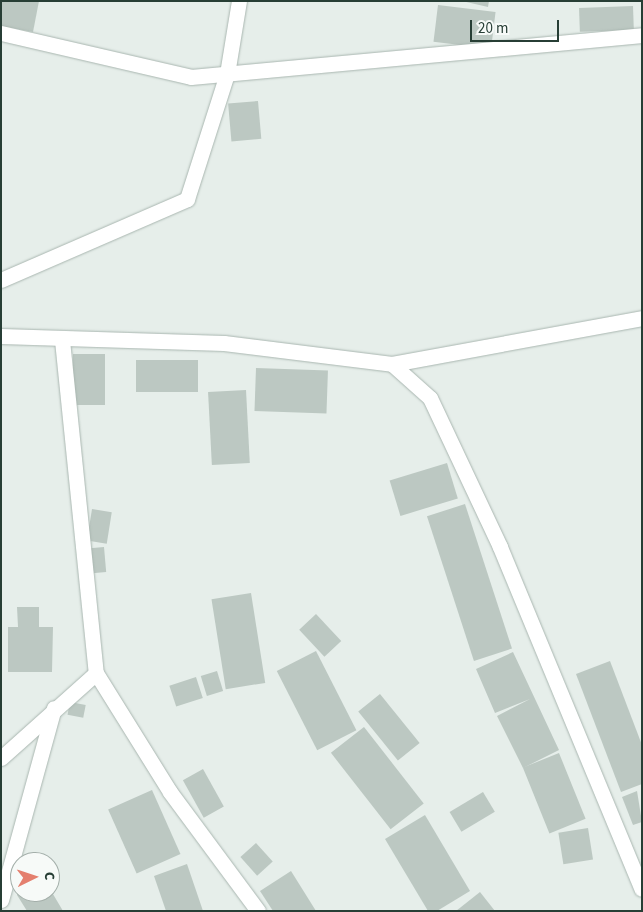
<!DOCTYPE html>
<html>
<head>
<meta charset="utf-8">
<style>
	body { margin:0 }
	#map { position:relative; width:643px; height:912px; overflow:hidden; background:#e6eeea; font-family:"Source Sans 3",sans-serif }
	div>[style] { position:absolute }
	.building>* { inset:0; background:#bcc8c2; transform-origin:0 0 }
	.roads { filter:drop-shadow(0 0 1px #a9b6b0) drop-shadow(0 0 1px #a9b6b0) }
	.minor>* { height:15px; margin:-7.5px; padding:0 7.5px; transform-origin:7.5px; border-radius:7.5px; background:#fff }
	.tertiary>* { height:15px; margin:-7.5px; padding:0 7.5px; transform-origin:7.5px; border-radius:7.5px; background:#fff }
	span { translate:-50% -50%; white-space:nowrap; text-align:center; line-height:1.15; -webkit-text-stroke:4.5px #f7faf8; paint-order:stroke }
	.frame { position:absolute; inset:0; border:2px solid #273e35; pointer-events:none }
	.north { position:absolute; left:10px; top:852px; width:50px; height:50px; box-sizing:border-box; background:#f7faf8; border:1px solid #a4afaa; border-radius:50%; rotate:86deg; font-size:14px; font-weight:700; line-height:20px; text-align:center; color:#273e35 }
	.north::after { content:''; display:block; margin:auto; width:18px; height:22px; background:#e47f6e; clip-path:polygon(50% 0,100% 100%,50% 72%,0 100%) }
	.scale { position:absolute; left:470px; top:20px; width:89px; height:22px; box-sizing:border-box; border:2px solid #273e35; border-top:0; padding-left:6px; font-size:15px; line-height:18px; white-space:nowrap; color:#273e35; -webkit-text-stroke:4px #f7faf8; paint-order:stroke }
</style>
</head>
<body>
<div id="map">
	<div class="building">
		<div style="clip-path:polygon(1px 1px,39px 1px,33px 32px,1px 26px)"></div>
		<div style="clip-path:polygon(462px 1px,489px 1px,488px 7px)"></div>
		<div style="left:438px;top:5px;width:58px;height:37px;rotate:7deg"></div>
		<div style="left:633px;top:6px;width:24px;height:54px;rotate:88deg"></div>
		<div style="left:258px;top:101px;width:38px;height:30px;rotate:85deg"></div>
		<div style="left:73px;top:354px;width:32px;height:51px"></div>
		<div style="left:198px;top:360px;width:32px;height:62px;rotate:90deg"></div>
		<div style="left:256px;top:368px;width:72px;height:43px;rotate:2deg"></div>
		<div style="left:246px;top:390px;width:73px;height:38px;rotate:87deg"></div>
		<div style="left:447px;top:463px;width:37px;height:60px;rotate:73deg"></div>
		<div style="left:465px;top:504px;width:152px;height:40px;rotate:72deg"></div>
		<div style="left:92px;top:509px;width:20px;height:32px;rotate:9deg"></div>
		<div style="left:104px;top:547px;width:25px;height:17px;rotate:85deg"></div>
		<div style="left:251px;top:593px;width:91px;height:40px;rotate:81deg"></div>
		<div style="clip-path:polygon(17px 607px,39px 607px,39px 627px,53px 627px,52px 672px,8px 672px,8px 627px,18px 627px)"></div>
		<div style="left:316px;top:614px;width:37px;height:23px;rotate:47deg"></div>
		<div style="left:316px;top:651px;width:89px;height:44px;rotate:63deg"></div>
		<div style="clip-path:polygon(513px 652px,559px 750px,523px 768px,497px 716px,530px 699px,495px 713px,476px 669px)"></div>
		<div style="clip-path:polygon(610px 661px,642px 745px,642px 784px,621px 792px,576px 674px)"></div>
		<div style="left:217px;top:671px;width:21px;height:17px;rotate:73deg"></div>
		<div style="left:196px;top:677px;width:22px;height:28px;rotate:72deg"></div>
		<div style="left:380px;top:694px;width:63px;height:28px;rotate:51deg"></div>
		<div style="left:70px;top:702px;width:16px;height:13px;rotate:11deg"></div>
		<div style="left:364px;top:727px;width:97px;height:42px;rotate:52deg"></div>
		<div style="left:559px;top:753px;width:71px;height:39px;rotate:68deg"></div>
		<div style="left:203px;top:769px;width:43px;height:23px;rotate:61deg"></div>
		<div style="left:152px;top:790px;width:70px;height:48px;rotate:66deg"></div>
		<div style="clip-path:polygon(637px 791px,642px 822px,633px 825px,622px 797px)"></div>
		<div style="left:483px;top:792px;width:23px;height:39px;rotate:59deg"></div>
		<div style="clip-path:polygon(425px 815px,470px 891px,437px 911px,428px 911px,385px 839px)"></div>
		<div style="left:588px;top:828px;width:32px;height:30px;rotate:81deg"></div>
		<div style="left:256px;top:843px;width:25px;height:21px;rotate:48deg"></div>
		<div style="clip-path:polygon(187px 864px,203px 911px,166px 911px,154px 876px)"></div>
		<div style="clip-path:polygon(291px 871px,316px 911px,273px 911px,260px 891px)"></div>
		<div style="clip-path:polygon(19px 880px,20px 892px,50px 889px,63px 911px,27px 911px,17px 895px)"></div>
		<div style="clip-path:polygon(480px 892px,495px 911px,456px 911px)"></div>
	</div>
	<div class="roads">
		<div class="minor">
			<div style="left:1px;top:280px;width:203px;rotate:-23.5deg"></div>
			<div style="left:187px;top:199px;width:131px;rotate:-72.3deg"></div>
			<div style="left:227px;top:74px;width:74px;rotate:-80.7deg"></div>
			<div style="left:1px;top:336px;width:223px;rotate:1.8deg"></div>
			<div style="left:224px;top:343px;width:169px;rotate:7.1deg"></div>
			<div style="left:392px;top:364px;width:254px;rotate:-10.4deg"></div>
			<div style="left:62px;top:340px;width:335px;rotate:84.2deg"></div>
			<div style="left:96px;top:673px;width:140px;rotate:58.1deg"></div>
			<div style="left:170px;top:792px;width:148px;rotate:53.5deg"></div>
			<div style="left:392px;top:364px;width:51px;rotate:41.8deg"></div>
			<div style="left:430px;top:398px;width:165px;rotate:64.8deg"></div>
			<div style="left:500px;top:547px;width:370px;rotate:67.5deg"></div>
			<div style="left:1px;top:758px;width:127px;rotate:-41.8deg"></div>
			<div style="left:1px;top:900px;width:199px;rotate:-74.6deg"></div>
		</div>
		<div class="tertiary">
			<div style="left:1px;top:33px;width:195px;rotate:13deg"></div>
			<div style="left:191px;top:77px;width:453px;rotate:-5.3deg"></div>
		</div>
	</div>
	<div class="frame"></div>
	<div class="north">С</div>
	<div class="scale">20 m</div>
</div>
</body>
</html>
